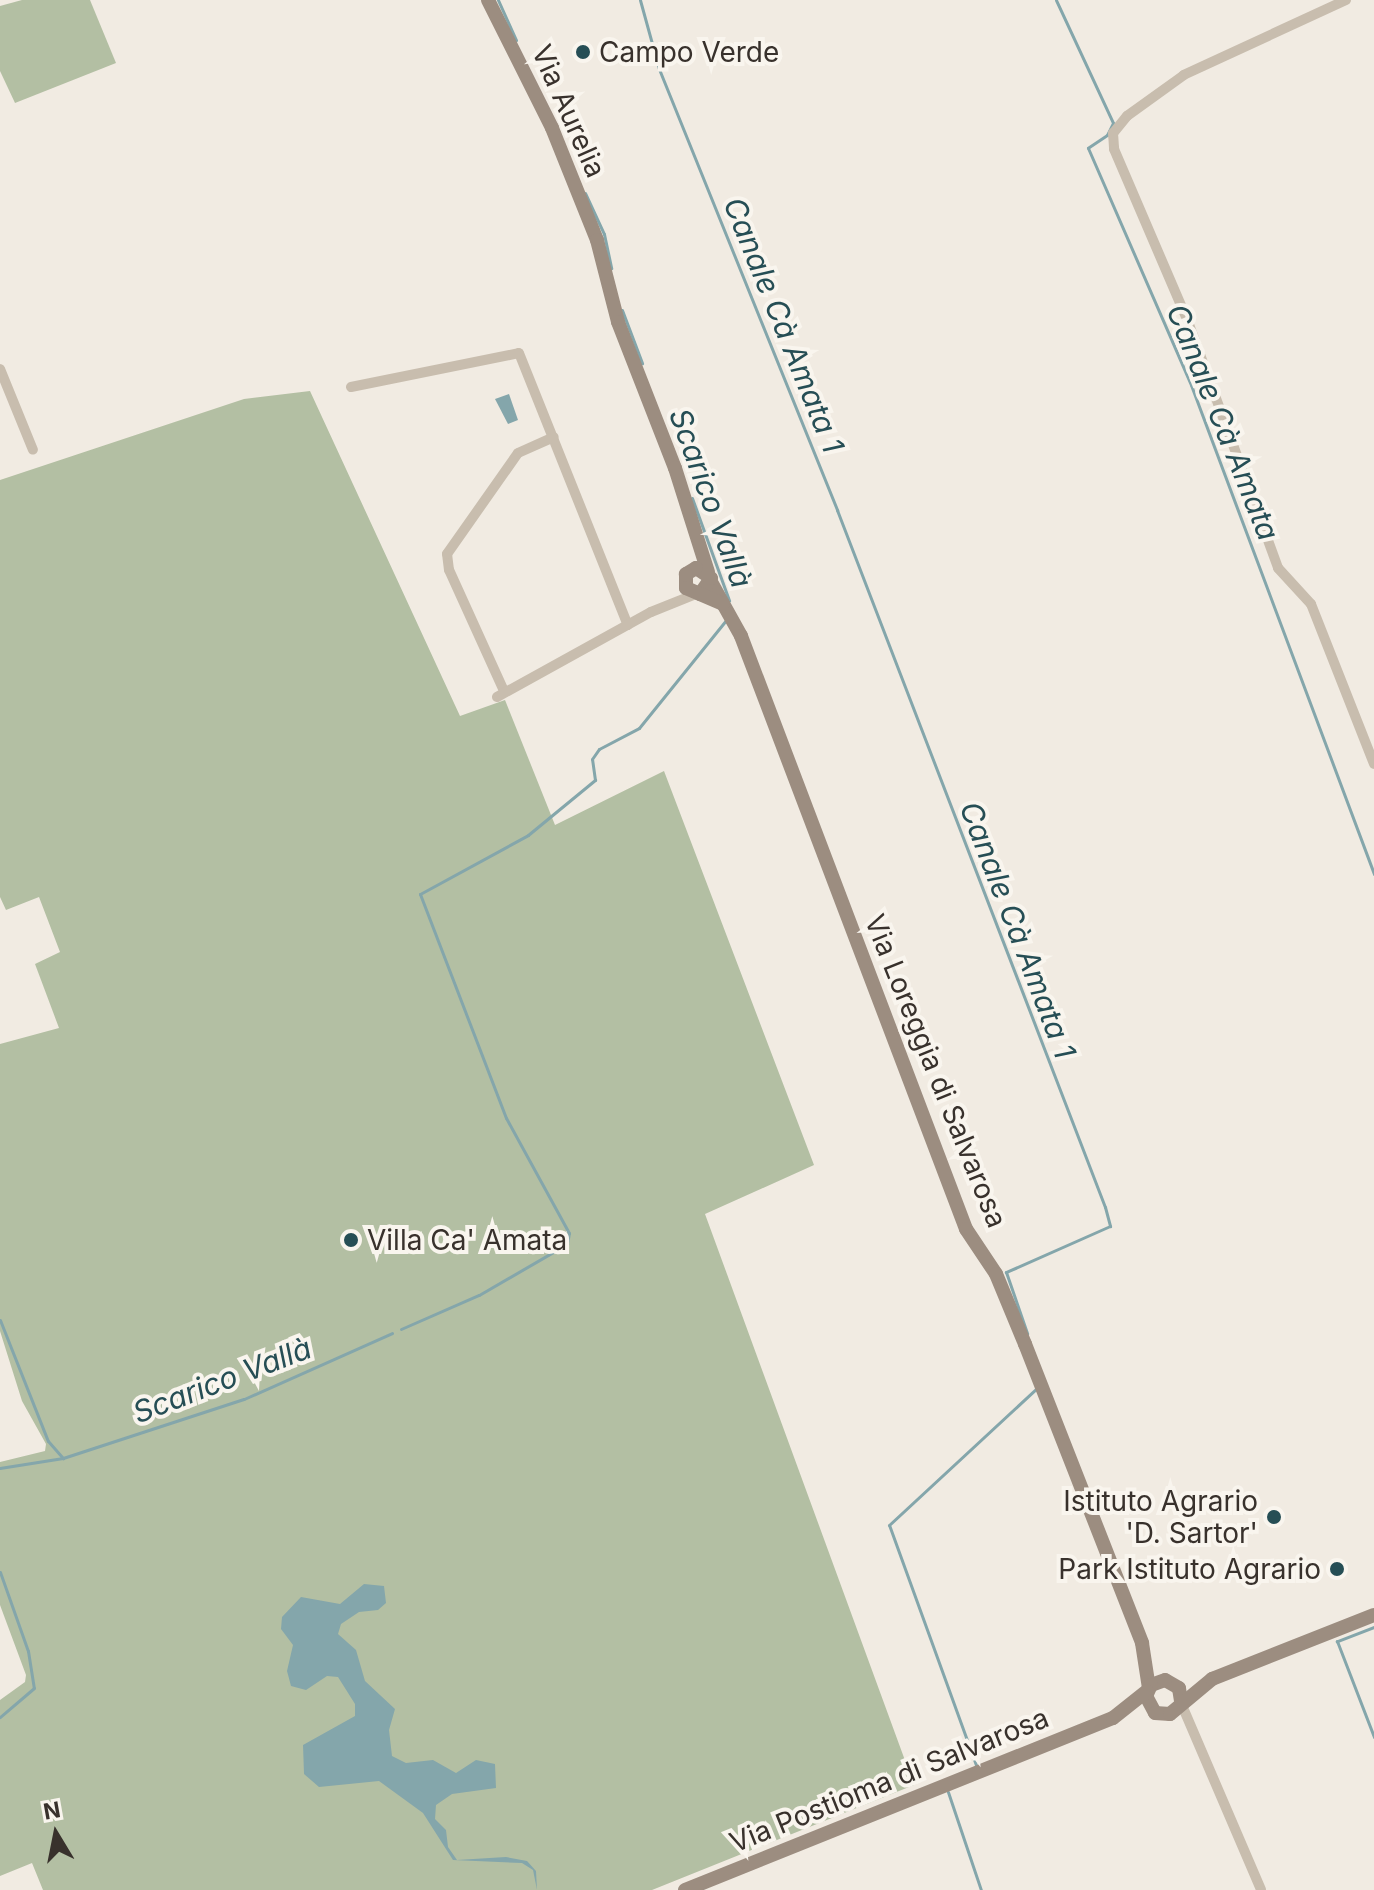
<!DOCTYPE html>
<html>
<head>
<meta charset="utf-8">
<style>
	body { margin:0 }
	#map { position:relative; width:1374px; height:1890px; overflow:hidden; background:#f1ebe2; font-family:Inter,sans-serif }
	div>[style] { position:absolute }
	.green>* { inset:0; background:#b3bfa3 }
	.water>* { inset:0; background:#84a6ab }
	.stream>* { height:3px; margin:-1.5px; padding:0 1.5px; transform-origin:1.5px; border-radius:1.5px; background:#84a6ab }
	.street>* { height:10px; margin:-5px; padding:0 5px; transform-origin:5px; border-radius:5px; background:#c8bdae }
	.secondary>* { height:14px; margin:-7px; padding:0 7px; transform-origin:7px; border-radius:7px; background:#9c8d80 }
	.dots>* { width:22px; height:22px; translate:-50% -50%; box-sizing:border-box; border:4px solid #f9f5ee; border-radius:50% }
	span { translate:-50% -50%; white-space:nowrap; text-align:center; line-height:1.15; -webkit-text-stroke:8px #f9f5ee; paint-order:stroke }
	.poi-label { font-size:28px; color:#38312c }
	.left { translate:0 -50%; text-align:left }
	.right { translate:-100% -50%; text-align:right }
	.street-label { font-size:28px; color:#38312c }
	.water-label { font-size:30px; color:#264e55; font-style:italic }
	.north { position:absolute; left:16px; top:1794px; width:80px; height:80px; -webkit-text-stroke:6px #f9f5ee; paint-order:stroke; rotate:350deg; font-size:22px; font-weight:700; line-height:32px; text-align:center; color:#38312c }
	.north::after { content:''; display:block; margin:auto; width:28px; height:36px; background:#38312c; clip-path:polygon(50% 0,100% 100%,50% 72%,0 100%) }
</style>
</head>
<body>
<div id="map">
	<div class="green">
		<div style="clip-path:polygon(22px 0,90px 0,116px 63px,15px 103px,0 71px,0 6px)"></div>
		<div style="clip-path:polygon(310px 391px,460px 716px,505px 700px,555px 825px,664px 771px,814px 1165px,705px 1214px,914px 1785px,652px 1890px,43px 1890px,32px 1863px,0 1876px,0 1700px,25px 1682px,26px 1675px,0 1605px,0 1462px,45px 1451px,46px 1444px,22px 1401px,0 1331px,0 1044px,59px 1028px,35px 964px,60px 952px,39px 897px,6px 910px,0 897px,0 480px,244px 399px)"></div>
	</div>
	<div class="water">
		<div style="clip-path:polygon(509px 394px,518px 420px,508px 424px,495px 399px)"></div>
		<div style="clip-path:polygon(364px 1584px,384px 1586px,386px 1603px,378px 1610px,359px 1612px,341px 1624px,338px 1634px,356px 1650px,365px 1681px,395px 1709px,389px 1730px,392px 1756px,406px 1763px,433px 1760px,456px 1773px,476px 1760px,495px 1764px,496px 1788px,452px 1794px,436px 1805px,435px 1819px,446px 1830px,448px 1847px,457px 1860px,506px 1857px,527px 1861px,536px 1871px,537px 1890px,533px 1870px,522px 1863px,453px 1860px,423px 1813px,379px 1781px,319px 1787px,304px 1774px,303px 1745px,355px 1716px,355px 1704px,338px 1677px,327px 1676px,306px 1690px,291px 1686px,287px 1671px,293px 1645px,281px 1629px,282px 1617px,301px 1597px,340px 1604px)"></div>
	</div>
	<div class="stream">
		<div style="left:498px;top:0;width:44px;rotate:65.8deg"></div>
		<div style="left:640px;top:0;width:72px;rotate:74.6deg"></div>
		<div style="left:659px;top:69px;width:476px;rotate:68deg"></div>
		<div style="left:837px;top:510px;width:747px;rotate:68.97deg"></div>
		<div style="left:1105px;top:1207px;width:20px;rotate:75deg"></div>
		<div style="left:1110px;top:1226px;width:114px;rotate:156.1deg"></div>
		<div style="left:1006px;top:1272px;width:65px;rotate:71deg"></div>
		<div style="left:1056px;top:0;width:136px;rotate:65.1deg"></div>
		<div style="left:1113px;top:123px;width:13px;rotate:117deg"></div>
		<div style="left:1107px;top:135px;width:23px;rotate:146deg"></div>
		<div style="left:1088px;top:148px;width:258px;rotate:66.5deg"></div>
		<div style="left:1191px;top:385px;width:522px;rotate:69.48deg"></div>
		<div style="left:585px;top:193px;width:45px;rotate:65.1deg"></div>
		<div style="left:604px;top:234px;width:35px;rotate:78deg"></div>
		<div style="left:622px;top:310px;width:57px;rotate:69.3deg"></div>
		<div style="left:692px;top:498px;width:109px;rotate:70.1deg"></div>
		<div style="left:0;top:1320px;width:130px;rotate:68.4deg"></div>
		<div style="left:48px;top:1441px;width:23px;rotate:49deg"></div>
		<div style="left:63px;top:1458px;width:64px;rotate:171deg"></div>
		<div style="left:401px;top:1329px;width:85px;rotate:-23.6deg"></div>
		<div style="left:479px;top:1295px;width:102px;rotate:-30.1deg"></div>
		<div style="left:567px;top:1244px;width:11px;rotate:-80deg"></div>
		<div style="left:569px;top:1233px;width:131px;rotate:-118.7deg"></div>
		<div style="left:506px;top:1118px;width:240px;rotate:-111deg"></div>
		<div style="left:420px;top:894px;width:123px;rotate:-28.6deg"></div>
		<div style="left:528px;top:835px;width:87px;rotate:-39.4deg"></div>
		<div style="left:595px;top:780px;width:21px;rotate:-98deg"></div>
		<div style="left:592px;top:759px;width:12px;rotate:-55deg"></div>
		<div style="left:599px;top:749px;width:45px;rotate:-27.7deg"></div>
		<div style="left:639px;top:728px;width:140px;rotate:-51.1deg"></div>
		<div style="left:63px;top:1458px;width:190px;rotate:-18.1deg"></div>
		<div style="left:244px;top:1399px;width:162px;rotate:-24deg"></div>
		<div style="left:0;top:1572px;width:84px;rotate:70.5deg"></div>
		<div style="left:28px;top:1651px;width:37px;rotate:81deg"></div>
		<div style="left:34px;top:1688px;width:45px;rotate:139.5deg"></div>
		<div style="left:1374px;top:1627px;width:40px;rotate:159deg"></div>
		<div style="left:1337px;top:1641px;width:103px;rotate:68.9deg"></div>
		<div style="left:976px;top:1765px;width:255px;rotate:-109.9deg"></div>
		<div style="left:889px;top:1525px;width:200px;rotate:-42.8deg"></div>
		<div style="left:948px;top:1792px;width:103px;rotate:71.4deg"></div>
	</div>
	<div class="street">
		<div style="left:1346px;top:0;width:179px;rotate:155.2deg"></div>
		<div style="left:1184px;top:75px;width:70px;rotate:144.3deg"></div>
		<div style="left:1127px;top:116px;width:22px;rotate:129deg"></div>
		<div style="left:1113px;top:133px;width:16px;rotate:86deg"></div>
		<div style="left:1114px;top:149px;width:185px;rotate:66.8deg"></div>
		<div style="left:1187px;top:319px;width:265px;rotate:69.9deg"></div>
		<div style="left:1278px;top:568px;width:49px;rotate:47.5deg"></div>
		<div style="left:1311px;top:604px;width:172px;rotate:68.5deg"></div>
		<div style="left:0;top:369px;width:87px;rotate:67.8deg"></div>
		<div style="left:351px;top:387px;width:171px;rotate:-11.4deg"></div>
		<div style="left:519px;top:353px;width:293px;rotate:68.2deg"></div>
		<div style="left:504px;top:691px;width:133px;rotate:-114.4deg"></div>
		<div style="left:449px;top:570px;width:16px;rotate:-97deg"></div>
		<div style="left:447px;top:554px;width:123px;rotate:-54.9deg"></div>
		<div style="left:518px;top:453px;width:39px;rotate:-24deg"></div>
		<div style="left:497px;top:697px;width:176px;rotate:-28.9deg"></div>
		<div style="left:651px;top:612px;width:48px;rotate:-21.8deg"></div>
		<div style="left:1181px;top:1703px;width:203px;rotate:66.8deg"></div>
	</div>
	<div class="secondary">
		<div style="left:488px;top:0;width:143px;rotate:63.4deg"></div>
		<div style="left:552px;top:128px;width:121px;rotate:68.1deg"></div>
		<div style="left:597px;top:240px;width:85px;rotate:75.6deg"></div>
		<div style="left:618px;top:322px;width:157px;rotate:68.7deg"></div>
		<div style="left:675px;top:468px;width:109px;rotate:72.4deg"></div>
		<div style="left:711px;top:582px;width:62px;rotate:60.9deg"></div>
		<div style="left:741px;top:636px;width:634px;rotate:69.22deg"></div>
		<div style="left:966px;top:1229px;width:54px;rotate:56.3deg"></div>
		<div style="left:996px;top:1274px;width:76px;rotate:67.5deg"></div>
		<div style="left:1025px;top:1344px;width:321px;rotate:68.6deg"></div>
		<div style="left:1142px;top:1643px;width:46px;rotate:81.2deg"></div>
		<div style="left:700px;top:594px;width:19px;rotate:-55deg"></div>
		<div style="left:711px;top:578px;width:18px;rotate:-146deg"></div>
		<div style="left:696px;top:568px;width:12px;rotate:149deg"></div>
		<div style="left:686px;top:574px;width:14px;rotate:90deg"></div>
		<div style="left:686px;top:588px;width:40px;rotate:23.4deg"></div>
		<div style="left:1181px;top:1701px;width:13px;rotate:-99deg"></div>
		<div style="left:1179px;top:1688px;width:16px;rotate:-150deg"></div>
		<div style="left:1165px;top:1680px;width:15px;rotate:160deg"></div>
		<div style="left:1151px;top:1685px;width:12px;rotate:114deg"></div>
		<div style="left:1146px;top:1696px;width:19px;rotate:62deg"></div>
		<div style="left:1155px;top:1713px;width:15px;rotate:4deg"></div>
		<div style="left:1170px;top:1714px;width:55px;rotate:-39.8deg"></div>
		<div style="left:1212px;top:1679px;width:174px;rotate:-21.6deg"></div>
		<div style="left:685px;top:1890px;width:461px;rotate:-21.9deg"></div>
		<div style="left:1113px;top:1718px;width:43px;rotate:-38.5deg"></div>
	</div>
	<div class="dots">
		<div style="left:583px;top:52px;background:#264e55"></div>
		<div style="left:351px;top:1240px;background:#264e55"></div>
		<div style="left:1274px;top:1517px;background:#264e55"></div>
		<div style="left:1337px;top:1569px;background:#264e55"></div>
	</div>
	<div class="poi-label">
		<span class="left" style="left:599px;top:52px">Campo Verde</span>
		<span class="left" style="left:367px;top:1240px">Villa Ca' Amata</span>
		<span class="right" style="left:1258px;top:1517px">Istituto Agrario<br>'D. Sartor'</span>
		<span class="right" style="left:1321px;top:1569px">Park Istituto Agrario</span>
	</div>
	<div class="street-label">
		<span style="left:569px;top:111px;rotate:66deg">Via Aurelia</span>
		<span style="left:936px;top:1071px;rotate:68deg">Via Loreggia di Salvarosa</span>
		<span style="left:889px;top:1780px;rotate:-22deg">Via Postioma di Salvarosa</span>
	</div>
	<div class="water-label">
		<span style="left:784px;top:325px;rotate:68deg">Canale Cà Amata 1</span>
		<span style="left:1223px;top:422px;rotate:68deg">Canale Cà Amata</span>
		<span style="left:711px;top:498px;rotate:70deg">Scarico Vallà</span>
		<span style="left:1018px;top:930px;rotate:69deg">Canale Cà Amata 1</span>
		<span style="left:222px;top:1380px;rotate:-21deg">Scarico Vallà</span>
	</div>
	<div class="north">N</div>
</div>
</body>
</html>
